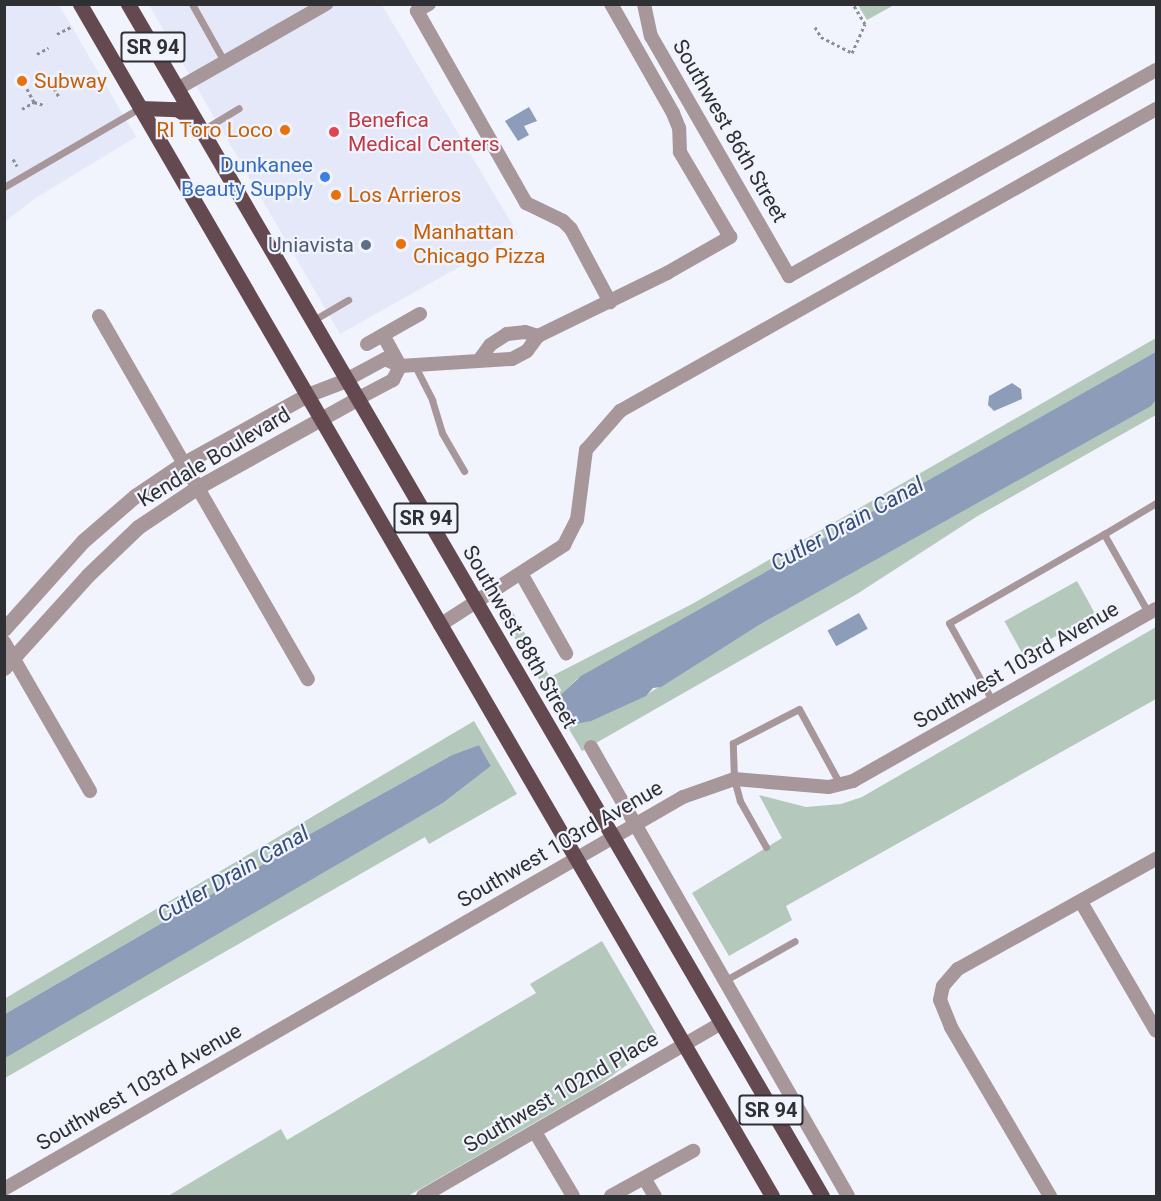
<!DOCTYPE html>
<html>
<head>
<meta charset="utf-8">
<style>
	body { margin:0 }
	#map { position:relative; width:1161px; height:1201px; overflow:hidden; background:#f2f4fd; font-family:Roboto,sans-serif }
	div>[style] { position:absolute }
	.built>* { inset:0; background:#e4e8f8 }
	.green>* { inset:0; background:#b4c9bc; transform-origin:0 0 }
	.water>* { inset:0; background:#8c9cb9; transform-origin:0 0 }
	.path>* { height:3px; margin-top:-1.5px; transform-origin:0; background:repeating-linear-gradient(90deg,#8c8e94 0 3px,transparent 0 6px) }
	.service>* { height:7px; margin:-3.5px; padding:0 3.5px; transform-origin:3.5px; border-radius:3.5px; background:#a7969a }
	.minor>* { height:14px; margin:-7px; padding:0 7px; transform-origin:7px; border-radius:7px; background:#a7969a }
	.tertiary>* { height:15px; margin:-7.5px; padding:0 7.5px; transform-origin:7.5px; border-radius:7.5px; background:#a7969a }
	.primary>* { height:15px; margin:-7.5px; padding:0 7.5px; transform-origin:7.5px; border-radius:7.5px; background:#654950 }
	.dots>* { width:16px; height:16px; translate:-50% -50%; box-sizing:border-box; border:3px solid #f2f4fd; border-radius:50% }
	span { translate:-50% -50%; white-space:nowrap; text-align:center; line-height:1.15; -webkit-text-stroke:4.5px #f2f4fd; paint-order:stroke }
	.shield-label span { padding:2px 4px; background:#f2f4fd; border:2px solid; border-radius:4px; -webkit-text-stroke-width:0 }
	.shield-label { font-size:20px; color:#2f3033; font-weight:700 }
	.food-label { font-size:21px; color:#c56008 }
	.left { translate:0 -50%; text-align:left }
	.right { translate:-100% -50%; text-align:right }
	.health-label { font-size:21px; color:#be3a42 }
	.street-label { font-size:21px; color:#2f3033 }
	.shop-label { font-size:21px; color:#366cbe }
	.service-label { font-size:21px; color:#4e5e75 }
	.water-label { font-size:22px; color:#354c76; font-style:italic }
	.frame { position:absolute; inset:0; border:6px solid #2f3033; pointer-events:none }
</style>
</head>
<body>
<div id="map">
	<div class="built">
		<div style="clip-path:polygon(5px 5px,59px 5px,136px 137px,34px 199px,5px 222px)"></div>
		<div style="clip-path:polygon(149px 5px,382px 5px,518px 234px,340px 334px)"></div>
	</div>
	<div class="green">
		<div style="clip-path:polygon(858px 5px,894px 5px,867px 20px)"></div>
		<div style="clip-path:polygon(1156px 338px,1156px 353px,577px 679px,556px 700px,567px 715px,641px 698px,759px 625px,1156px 400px,1156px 415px,976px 517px,857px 594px,582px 751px,501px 615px,504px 597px,550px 677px,692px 604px)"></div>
		<div style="left:1077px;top:581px;width:38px;height:83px;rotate:61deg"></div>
		<div style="clip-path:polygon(1156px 627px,1156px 699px,786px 906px,792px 920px,729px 956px,692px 893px,782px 838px,759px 795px,806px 807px,841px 804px,862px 797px)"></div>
		<div style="clip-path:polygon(474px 721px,517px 794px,429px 844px,425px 837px,5px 1078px,5px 1058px,24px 1044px,443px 803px,491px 766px,479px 745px,452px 755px,283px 849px,267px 862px,5px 1014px,4px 999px)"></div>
		<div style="clip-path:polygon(602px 941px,657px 1035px,650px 1048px,598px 1086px,408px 1196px,168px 1196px,281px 1129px,287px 1140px,536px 993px,530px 984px)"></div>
	</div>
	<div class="water">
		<div style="clip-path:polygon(529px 107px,537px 121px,524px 126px,529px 135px,518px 141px,505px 121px)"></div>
		<div style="clip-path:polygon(1156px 352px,1156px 400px,1151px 406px,759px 625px,661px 687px,653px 688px,646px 696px,591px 721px,570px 725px,556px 699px,581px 676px)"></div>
		<div style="clip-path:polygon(1012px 383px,1021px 389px,1022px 399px,994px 411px,988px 405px,989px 396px)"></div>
		<div style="left:859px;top:613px;width:18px;height:36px;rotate:61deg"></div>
		<div style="clip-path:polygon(479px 745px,491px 766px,443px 803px,5px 1058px,5px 1014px,267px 862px,283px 849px,452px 755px)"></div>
	</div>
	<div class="path">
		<div style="left:815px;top:27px;width:12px;rotate:59deg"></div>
		<div style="left:821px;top:37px;width:35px;rotate:27deg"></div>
		<div style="left:852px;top:53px;width:32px;rotate:-66deg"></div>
		<div style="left:865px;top:24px;width:23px;rotate:-121deg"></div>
		<div style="left:57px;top:34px;width:18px;rotate:-27deg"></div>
		<div style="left:37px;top:54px;width:13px;rotate:-29deg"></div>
		<div style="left:54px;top:88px;width:10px;rotate:61deg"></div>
		<div style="left:34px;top:102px;width:10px;rotate:17deg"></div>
		<div style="left:22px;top:109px;width:14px;rotate:-30deg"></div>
		<div style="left:34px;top:102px;width:15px;rotate:-118deg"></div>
		<div style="left:13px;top:159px;width:8px;rotate:60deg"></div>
	</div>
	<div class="service">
		<div style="left:192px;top:4px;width:65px;rotate:60.7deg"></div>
		<div style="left:201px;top:131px;width:44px;rotate:-31.2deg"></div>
		<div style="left:4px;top:187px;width:157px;rotate:-30.2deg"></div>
		<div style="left:312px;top:321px;width:42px;rotate:-30.3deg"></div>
		<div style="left:415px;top:366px;width:38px;rotate:63deg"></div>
		<div style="left:432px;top:400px;width:34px;rotate:73deg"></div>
		<div style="left:442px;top:433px;width:44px;rotate:59.9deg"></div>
		<div style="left:1149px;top:614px;width:92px;rotate:-119.4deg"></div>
		<div style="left:1104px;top:534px;width:61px;rotate:-30.8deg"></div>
		<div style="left:993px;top:702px;width:90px;rotate:-119.1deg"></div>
		<div style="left:949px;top:623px;width:179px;rotate:-29.9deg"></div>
		<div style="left:766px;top:847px;width:53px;rotate:-119.5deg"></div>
		<div style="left:740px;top:801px;width:23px;rotate:-105deg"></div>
		<div style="left:734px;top:779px;width:36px;rotate:-92deg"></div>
		<div style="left:733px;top:743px;width:74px;rotate:-27.3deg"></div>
		<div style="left:799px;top:709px;width:88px;rotate:61.4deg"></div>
		<div style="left:724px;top:981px;width:81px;rotate:-29.4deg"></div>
	</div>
	<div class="minor">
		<div style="left:429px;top:4px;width:14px;rotate:150deg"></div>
		<div style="left:417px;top:11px;width:221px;rotate:60.4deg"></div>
		<div style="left:526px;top:203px;width:41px;rotate:25.9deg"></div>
		<div style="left:563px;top:221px;width:11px;rotate:45deg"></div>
		<div style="left:571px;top:229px;width:83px;rotate:61.9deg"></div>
		<div style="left:644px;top:4px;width:33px;rotate:78deg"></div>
		<div style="left:651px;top:36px;width:277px;rotate:60.1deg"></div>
		<div style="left:789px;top:276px;width:421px;rotate:-29.3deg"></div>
		<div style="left:177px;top:89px;width:172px;rotate:-29.7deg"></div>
		<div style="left:99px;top:316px;width:419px;rotate:60.1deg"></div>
		<div style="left:383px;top:335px;width:35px;rotate:61deg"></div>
		<div style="left:367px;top:344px;width:61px;rotate:-29.5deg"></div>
		<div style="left:480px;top:359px;width:17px;rotate:-54deg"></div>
		<div style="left:490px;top:345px;width:20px;rotate:-33deg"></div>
		<div style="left:507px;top:334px;width:18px;rotate:-6deg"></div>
		<div style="left:525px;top:332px;width:14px;rotate:17deg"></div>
		<div style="left:346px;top:380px;width:44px;rotate:-28.3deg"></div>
		<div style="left:385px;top:359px;width:17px;rotate:25deg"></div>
		<div style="left:400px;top:366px;width:112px;rotate:-3.6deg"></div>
		<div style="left:512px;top:359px;width:17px;rotate:-28deg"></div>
		<div style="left:527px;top:351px;width:19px;rotate:-54deg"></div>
		<div style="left:538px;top:336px;width:144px;rotate:-26deg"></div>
		<div style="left:667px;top:273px;width:73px;rotate:-29.7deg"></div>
		<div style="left:730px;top:237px;width:99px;rotate:-120.5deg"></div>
		<div style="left:680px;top:152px;width:24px;rotate:-92deg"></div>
		<div style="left:679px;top:128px;width:16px;rotate:-112deg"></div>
		<div style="left:673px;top:113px;width:125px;rotate:-119.6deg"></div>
		<div style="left:357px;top:399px;width:41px;rotate:-27.8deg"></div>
		<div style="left:393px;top:380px;width:16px;rotate:-63deg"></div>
		<div style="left:522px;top:575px;width:90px;rotate:60.6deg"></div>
		<div style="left:440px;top:625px;width:148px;rotate:-32.8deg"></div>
		<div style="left:564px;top:545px;width:28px;rotate:-63deg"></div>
		<div style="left:577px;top:520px;width:71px;rotate:-82.7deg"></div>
		<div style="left:586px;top:450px;width:52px;rotate:-48.9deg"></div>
		<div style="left:620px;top:411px;width:615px;rotate:-29.4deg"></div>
		<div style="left:4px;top:642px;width:172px;rotate:60deg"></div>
		<div style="left:591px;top:747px;width:517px;rotate:60.21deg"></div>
		<div style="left:1081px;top:902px;width:149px;rotate:59.8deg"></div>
		<div style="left:535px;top:1132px;width:74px;rotate:59.3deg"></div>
		<div style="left:644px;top:1178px;width:21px;rotate:59deg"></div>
		<div style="left:4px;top:1189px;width:784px;rotate:-30deg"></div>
		<div style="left:683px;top:797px;width:54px;rotate:-19.4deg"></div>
		<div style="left:734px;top:779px;width:95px;rotate:4.8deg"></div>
		<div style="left:829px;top:787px;width:25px;rotate:-14deg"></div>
		<div style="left:853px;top:781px;width:348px;rotate:-29.6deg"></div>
		<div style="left:423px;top:1196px;width:343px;rotate:-30.1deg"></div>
		<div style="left:611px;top:1196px;width:94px;rotate:-28.8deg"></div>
		<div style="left:1050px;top:1196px;width:196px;rotate:-120.4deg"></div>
		<div style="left:951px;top:1027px;width:29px;rotate:-112deg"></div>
		<div style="left:940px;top:1000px;width:14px;rotate:-78deg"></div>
		<div style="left:943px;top:986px;width:23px;rotate:-49deg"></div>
		<div style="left:958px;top:969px;width:227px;rotate:-29.1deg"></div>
	</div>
	<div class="tertiary">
		<div style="left:4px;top:629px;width:118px;rotate:-48.1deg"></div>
		<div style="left:83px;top:541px;width:69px;rotate:-40.9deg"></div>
		<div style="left:135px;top:496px;width:59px;rotate:-34deg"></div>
		<div style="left:184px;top:463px;width:141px;rotate:-28.9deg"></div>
		<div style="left:307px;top:395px;width:42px;rotate:-21deg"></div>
		<div style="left:4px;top:668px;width:125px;rotate:-47.9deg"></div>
		<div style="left:88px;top:575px;width:69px;rotate:-43.8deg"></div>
		<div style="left:138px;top:527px;width:72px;rotate:-33.7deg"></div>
		<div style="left:198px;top:487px;width:182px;rotate:-29deg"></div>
	</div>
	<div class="primary">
		<div style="left:80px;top:4px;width:1378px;rotate:59.86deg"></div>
		<div style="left:128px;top:4px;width:1379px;rotate:59.79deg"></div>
		<div style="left:140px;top:108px;width:37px;rotate:2deg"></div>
		<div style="left:177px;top:109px;width:18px;rotate:34deg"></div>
	</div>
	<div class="dots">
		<div style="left:22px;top:81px;background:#e8710a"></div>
		<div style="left:285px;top:130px;background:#e8710a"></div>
		<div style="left:334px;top:132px;background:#e0444e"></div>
		<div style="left:325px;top:177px;background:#3f7fe0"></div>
		<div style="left:336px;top:195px;background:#e8710a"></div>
		<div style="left:401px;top:244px;background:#e8710a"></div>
		<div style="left:366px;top:245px;background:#5c6f8a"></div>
	</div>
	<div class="shield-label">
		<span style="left:153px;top:47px">SR 94</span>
		<span style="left:426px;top:518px">SR 94</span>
		<span style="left:771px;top:1110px">SR 94</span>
	</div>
	<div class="food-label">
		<span class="left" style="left:34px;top:81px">Subway</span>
		<span class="right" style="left:273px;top:130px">Rl Toro Loco</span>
		<span class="left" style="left:348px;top:195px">Los Arrieros</span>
		<span class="left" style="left:413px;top:244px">Manhattan<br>Chicago Pizza</span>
	</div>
	<div class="health-label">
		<span class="left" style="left:348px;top:132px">Benefica<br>Medical Centers</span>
	</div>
	<div class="street-label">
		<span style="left:730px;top:131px;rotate:60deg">Southwest 86th Street</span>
		<span style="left:214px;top:457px;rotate:-31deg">Kendale Boulevard</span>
		<span style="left:520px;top:637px;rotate:60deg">Southwest 88th Street</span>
		<span style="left:1016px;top:665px;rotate:-30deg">Southwest 103rd Avenue</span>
		<span style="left:560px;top:844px;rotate:-30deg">Southwest 103rd Avenue</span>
		<span style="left:139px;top:1087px;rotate:-30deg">Southwest 103rd Avenue</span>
		<span style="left:561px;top:1092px;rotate:-30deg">Southwest 102nd Place</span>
	</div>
	<div class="shop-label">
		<span class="right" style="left:313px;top:177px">Dunkanee<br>Beauty Supply</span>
	</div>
	<div class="service-label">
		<span class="right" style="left:354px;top:245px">Uniavista</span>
	</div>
	<div class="water-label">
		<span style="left:847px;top:524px;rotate:-29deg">Cutler Drain Canal</span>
		<span style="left:233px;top:874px;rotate:-30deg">Cutler Drain Canal</span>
	</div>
	<div class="frame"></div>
</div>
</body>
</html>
